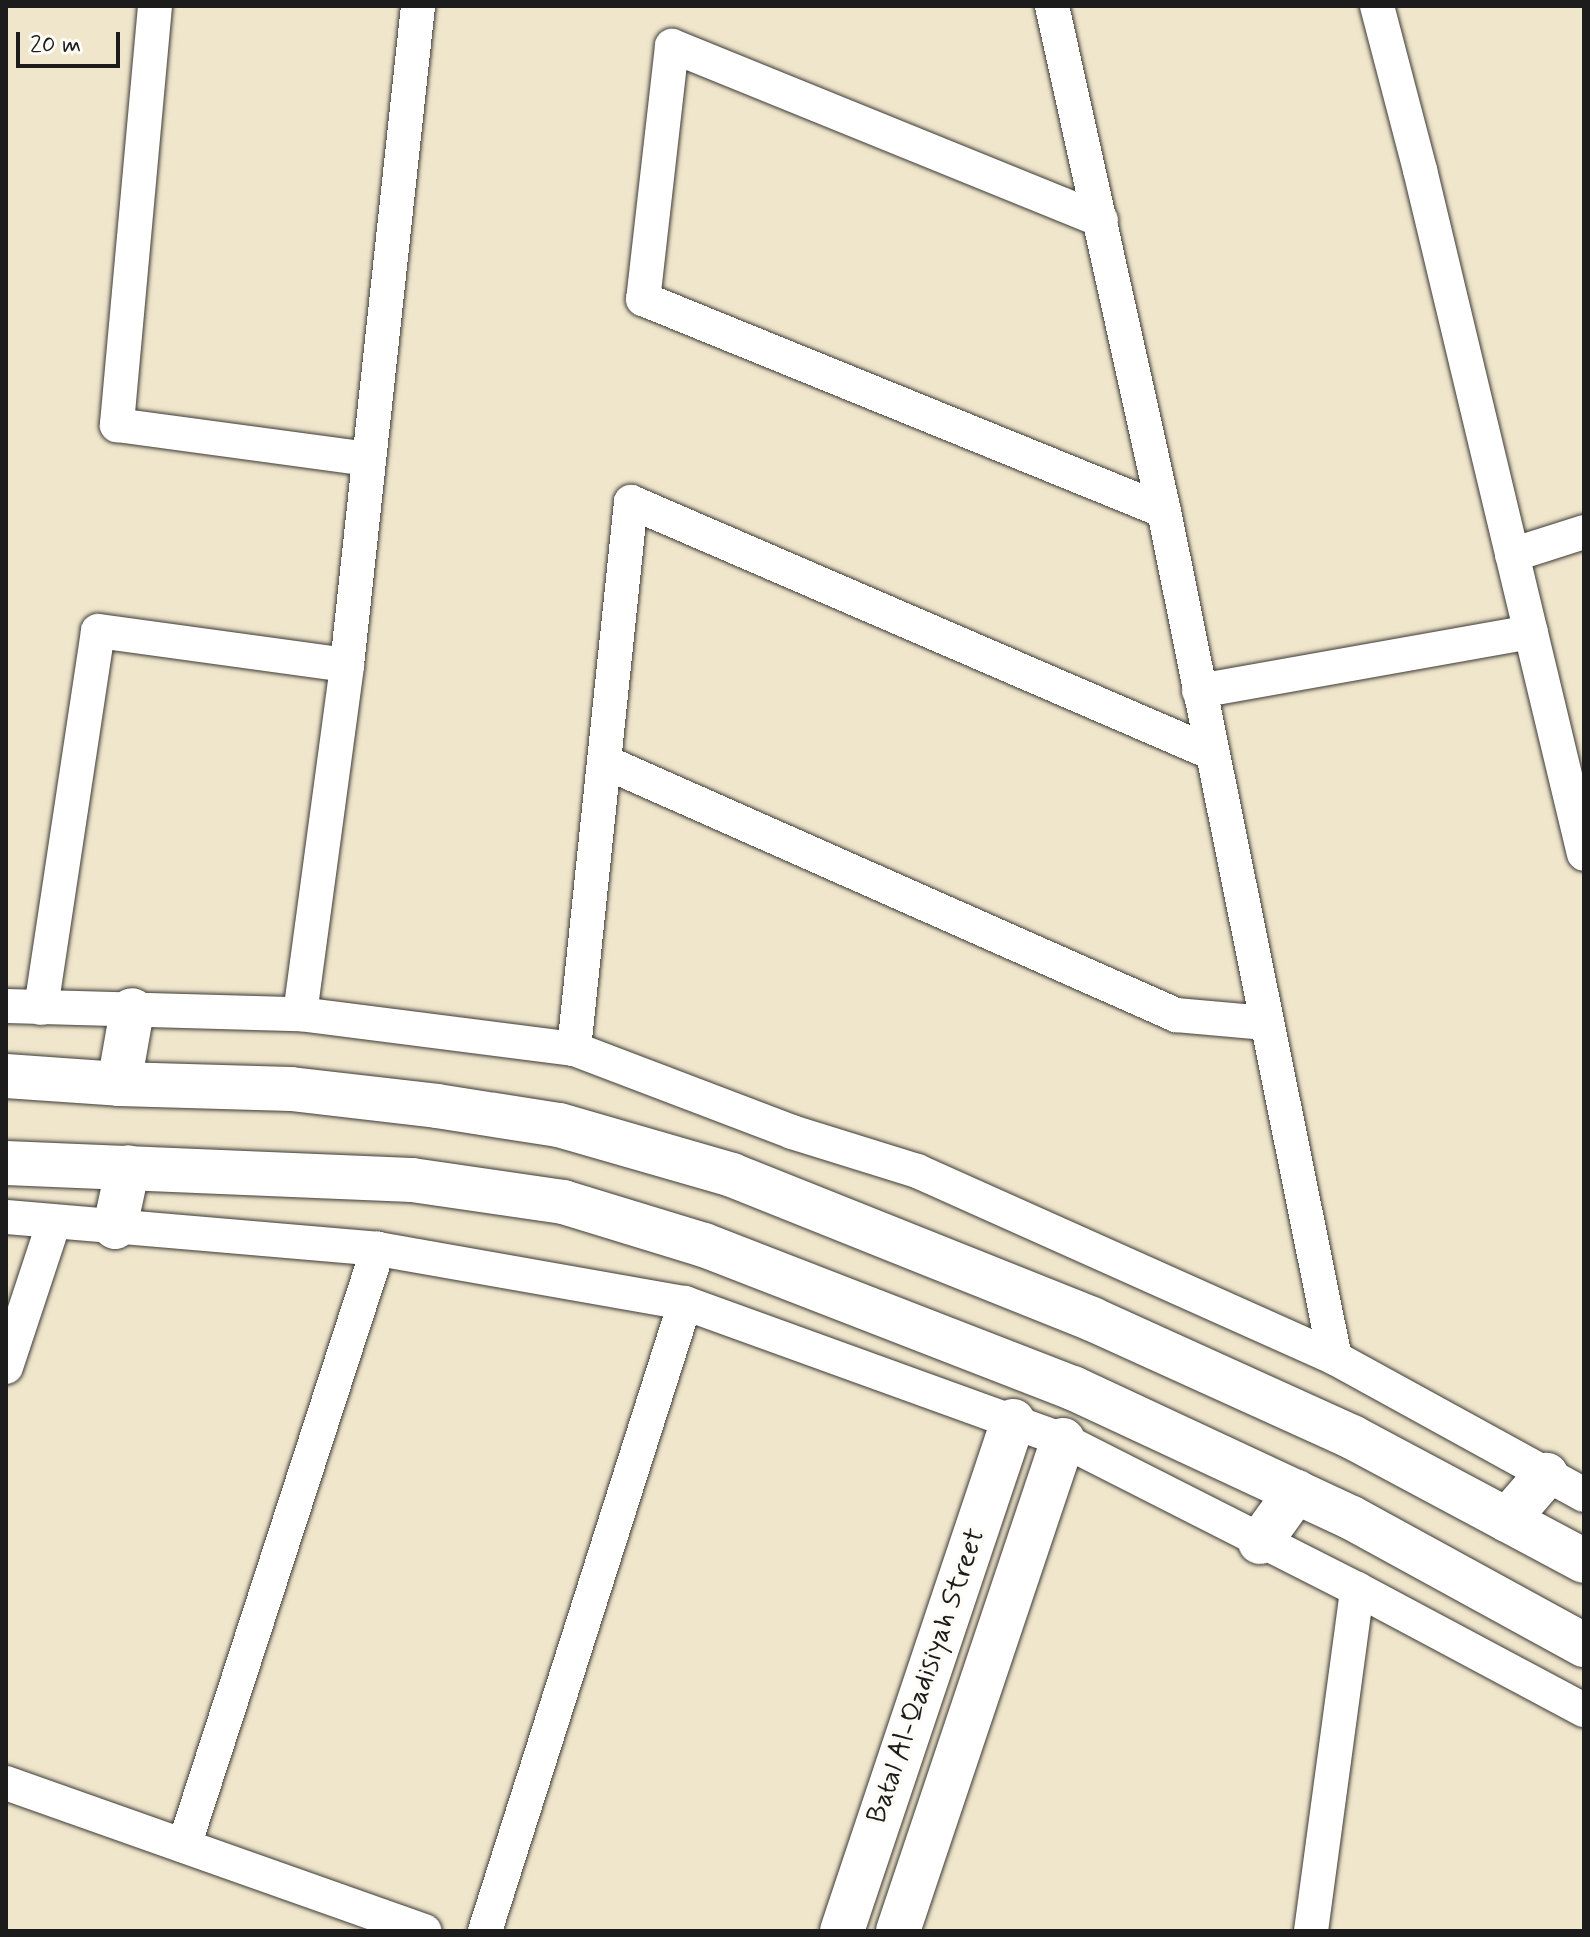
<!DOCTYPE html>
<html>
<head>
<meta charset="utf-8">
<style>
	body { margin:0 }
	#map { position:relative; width:1590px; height:1937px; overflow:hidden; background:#f0e6cc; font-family:Mynerve,sans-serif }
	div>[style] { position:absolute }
	.roads { filter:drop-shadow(0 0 2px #3c3a36) drop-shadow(0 0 2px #3c3a36) }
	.street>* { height:34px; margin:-17px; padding:0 17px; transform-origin:17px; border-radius:17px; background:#fff }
	.secondary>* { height:44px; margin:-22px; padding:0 22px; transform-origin:22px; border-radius:22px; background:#fff }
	span { translate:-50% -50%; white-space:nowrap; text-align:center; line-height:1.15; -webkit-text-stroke:7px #fdfcf7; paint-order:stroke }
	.street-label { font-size:28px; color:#1c1c1c }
	.frame { position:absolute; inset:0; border:8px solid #1c1c1c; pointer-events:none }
	.scale { position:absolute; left:16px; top:32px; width:104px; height:36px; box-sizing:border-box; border:4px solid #1c1c1c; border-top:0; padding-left:10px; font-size:24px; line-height:28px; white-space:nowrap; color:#1c1c1c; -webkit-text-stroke:6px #fdfcf7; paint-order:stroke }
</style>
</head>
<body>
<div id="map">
	<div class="roads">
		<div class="street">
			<div style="left:155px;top:6px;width:421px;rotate:95.2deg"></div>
			<div style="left:117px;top:425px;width:254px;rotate:7.7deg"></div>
			<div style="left:1052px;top:6px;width:517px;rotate:77.5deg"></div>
			<div style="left:1164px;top:511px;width:864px;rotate:78.59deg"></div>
			<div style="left:1377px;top:6px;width:170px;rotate:75.3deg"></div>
			<div style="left:1420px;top:170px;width:703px;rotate:76.52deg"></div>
			<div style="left:1101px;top:220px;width:463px;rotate:-157.9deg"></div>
			<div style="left:672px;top:46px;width:255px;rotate:96.5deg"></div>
			<div style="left:643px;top:299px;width:562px;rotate:22.14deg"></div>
			<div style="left:1512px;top:555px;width:76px;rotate:-17.7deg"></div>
			<div style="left:1199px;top:691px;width:337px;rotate:-10.1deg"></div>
			<div style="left:605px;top:762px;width:625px;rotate:23.9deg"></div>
			<div style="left:1176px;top:1015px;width:90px;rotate:5.1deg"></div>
			<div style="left:6px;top:1006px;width:294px;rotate:1.6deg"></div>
			<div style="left:300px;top:1014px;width:276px;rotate:7.3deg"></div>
			<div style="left:574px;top:1049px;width:233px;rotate:20.8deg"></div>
			<div style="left:792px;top:1132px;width:131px;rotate:17.3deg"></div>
			<div style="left:917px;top:1171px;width:458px;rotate:24.1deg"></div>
			<div style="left:1335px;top:1358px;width:284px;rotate:28.8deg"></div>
			<div style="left:41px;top:1008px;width:381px;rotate:-81.4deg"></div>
			<div style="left:98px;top:631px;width:251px;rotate:7.8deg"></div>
			<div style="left:300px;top:1014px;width:352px;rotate:-82.3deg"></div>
			<div style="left:347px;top:665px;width:663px;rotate:-83.85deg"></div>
			<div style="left:574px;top:1049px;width:550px;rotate:-84.05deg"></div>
			<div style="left:631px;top:502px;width:633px;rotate:23.37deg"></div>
			<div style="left:6px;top:1217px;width:373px;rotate:4.9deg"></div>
			<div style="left:378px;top:1249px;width:312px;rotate:10deg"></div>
			<div style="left:685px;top:1303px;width:402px;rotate:19.9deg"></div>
			<div style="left:1063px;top:1440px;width:330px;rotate:26.9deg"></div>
			<div style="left:1357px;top:1589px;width:257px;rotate:28.1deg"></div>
			<div style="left:6px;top:1367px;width:153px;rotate:-71.7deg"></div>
			<div style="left:6px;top:1783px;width:444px;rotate:19.5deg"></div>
			<div style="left:184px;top:1846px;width:628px;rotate:-72deg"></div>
			<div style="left:485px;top:1931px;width:659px;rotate:-72.33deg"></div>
			<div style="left:1311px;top:1931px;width:345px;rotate:-82.3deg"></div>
		</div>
		<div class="secondary">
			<div style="left:6px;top:1076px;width:113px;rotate:4deg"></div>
			<div style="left:119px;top:1084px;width:172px;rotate:1.7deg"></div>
			<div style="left:291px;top:1089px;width:147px;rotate:6.6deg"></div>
			<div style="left:437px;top:1106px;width:123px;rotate:8.9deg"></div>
			<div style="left:559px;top:1125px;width:180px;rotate:16.1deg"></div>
			<div style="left:732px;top:1175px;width:388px;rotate:21.8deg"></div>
			<div style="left:1092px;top:1319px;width:286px;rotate:24.4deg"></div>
			<div style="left:1352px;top:1437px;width:263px;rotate:28.1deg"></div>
			<div style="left:119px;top:1084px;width:75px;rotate:-80deg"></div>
			<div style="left:6px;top:1163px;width:406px;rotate:2.4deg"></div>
			<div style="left:412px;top:1180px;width:153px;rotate:8.3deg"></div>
			<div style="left:563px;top:1202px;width:147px;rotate:17deg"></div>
			<div style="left:704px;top:1245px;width:396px;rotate:21.2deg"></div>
			<div style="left:1073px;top:1388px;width:306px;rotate:25deg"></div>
			<div style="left:1350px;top:1517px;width:267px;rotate:28.7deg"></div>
			<div style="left:115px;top:1227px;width:61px;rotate:-77.8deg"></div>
			<div style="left:1507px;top:1520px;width:60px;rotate:-49.1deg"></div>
			<div style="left:1260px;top:1542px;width:62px;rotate:-54.2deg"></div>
			<div style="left:842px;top:1931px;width:538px;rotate:-71.46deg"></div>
			<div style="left:898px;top:1931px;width:518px;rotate:-71.43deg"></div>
		</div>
	</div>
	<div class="street-label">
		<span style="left:927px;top:1676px;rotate:-71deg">Batal Al-Qadisiyah Street</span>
	</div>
	<div class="frame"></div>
	<div class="scale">20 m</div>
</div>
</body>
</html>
